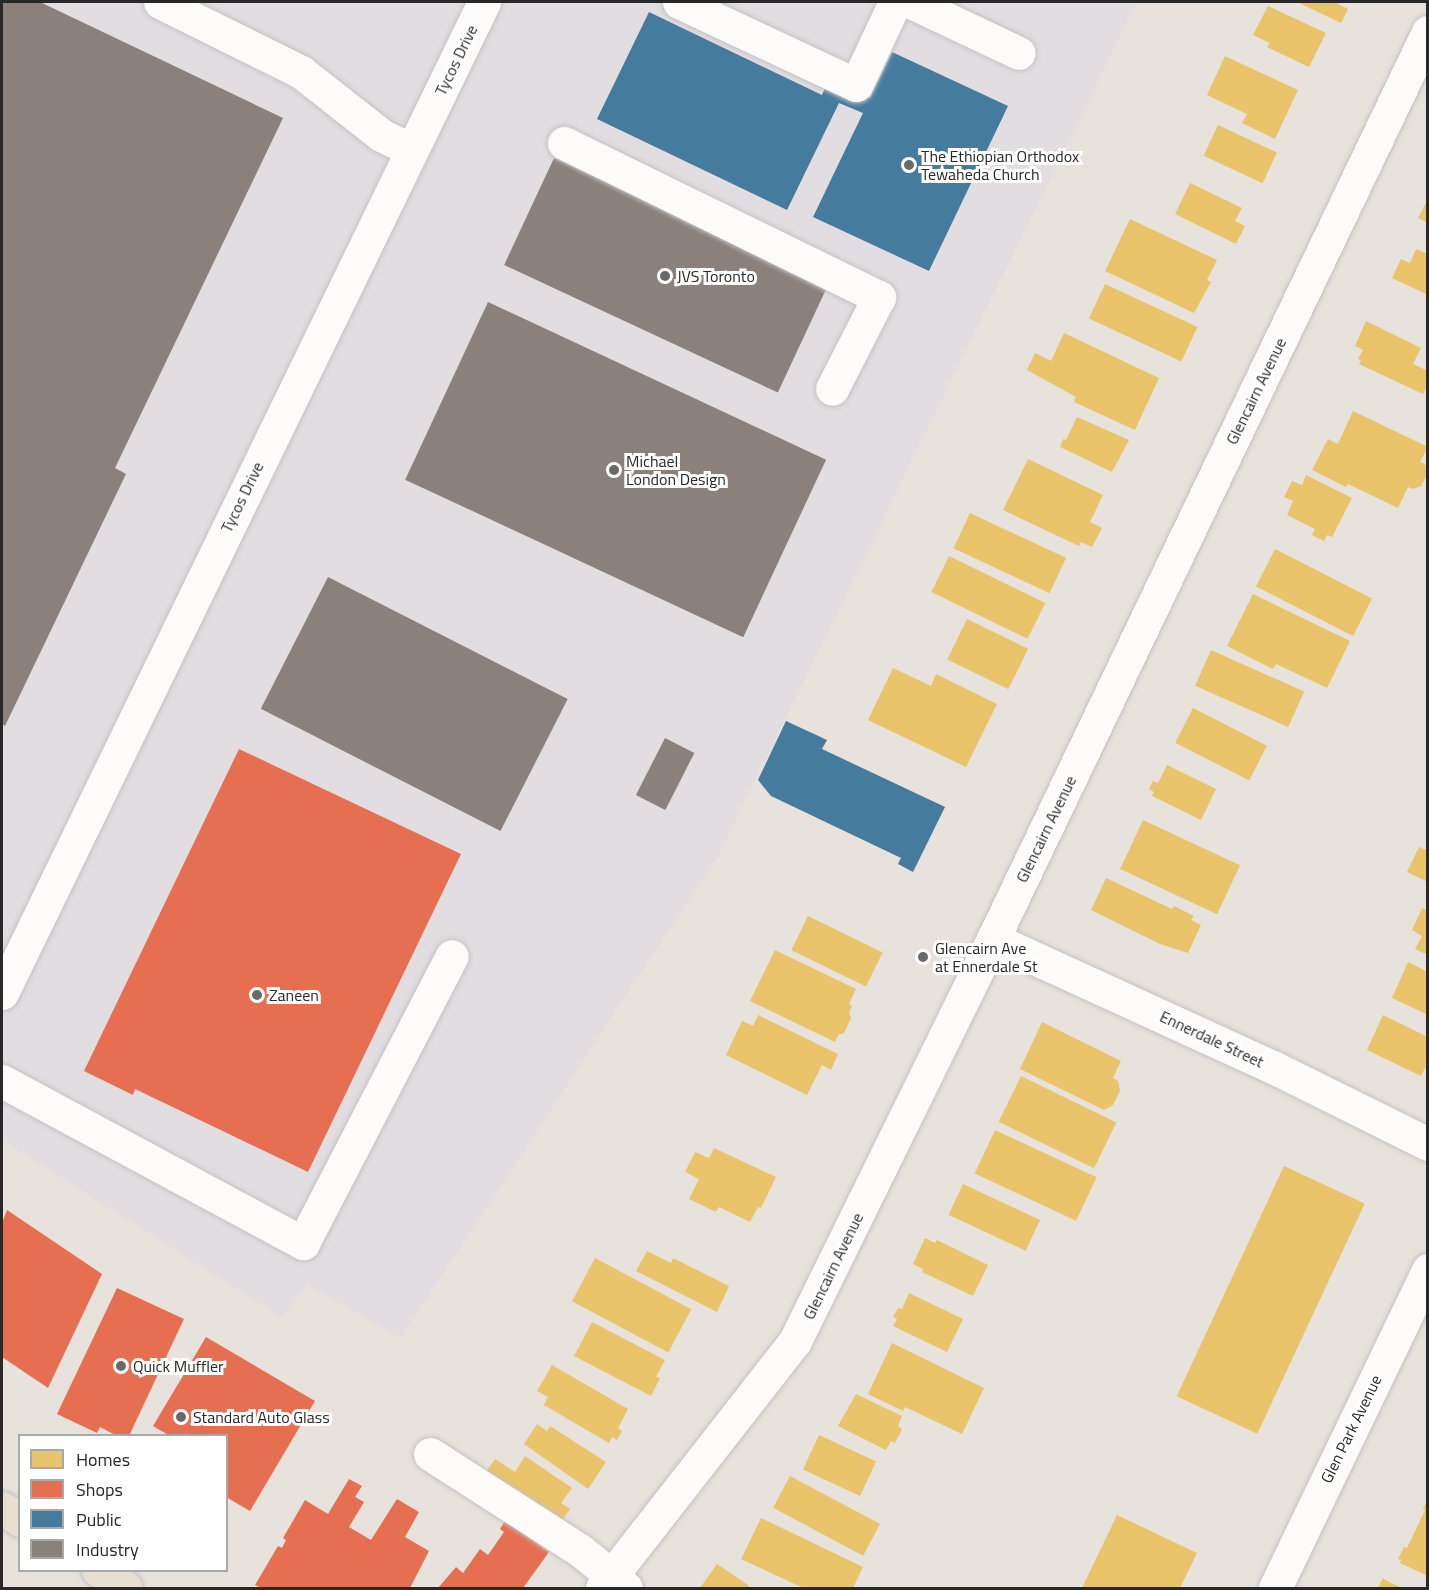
<!DOCTYPE html>
<html>
<head>
<meta charset="utf-8">
<style>
	body { margin:0 }
	#map { position:relative; width:1429px; height:1590px; overflow:hidden; background:#e8e2dc; font-family:"Titillium Web",sans-serif }
	div>[style] { position:absolute }
	.industrial>* { inset:0; background:#e1dde0 }
	.homes>* { inset:0; background:#e9c46a; transform-origin:0 0 }
	.shops>* { inset:0; background:#e76f51 }
	.public>* { inset:0; background:#457b9d }
	.industry>* { inset:0; background:#8a817c; transform-origin:0 0 }
	.roads { filter:drop-shadow(0 0 2px #c4c2c3) drop-shadow(0 0 2px #c4c2c3) }
	.minor>* { height:33px; margin:-16.5px; padding:0 16.5px; transform-origin:16.5px; border-radius:16.5px; background:#fcfbfa }
	.major>* { height:33px; margin:-16.5px; padding:0 16.5px; transform-origin:16.5px; border-radius:16.5px; background:#e7e0d0 }
	.dots>* { width:16px; height:16px; translate:-50% -50%; box-sizing:border-box; border:3px solid #fff; border-radius:50% }
	span { translate:-50% -50%; white-space:nowrap; text-align:center; line-height:1.15; -webkit-text-stroke:6px #fff; paint-order:stroke }
	.street-label { font-size:16px; color:#282828 }
	.poi-label { font-size:16px; color:#282828 }
	.left { translate:0 -50%; text-align:left }
	.frame { position:absolute; inset:0; border:3px solid #282828; pointer-events:none }
	.legend { position:absolute; left:18px; top:1434px; width:210px; height:138px; box-sizing:border-box; background:#fff; border:2px solid #a9a9a9; margin:0; padding:8px 10px; list-style:none; font-size:18px; color:#282828 }
	.legend li { display:flex; align-items:center; gap:12px; height:30px }
	.legend b { width:30px; border:2px solid #a9a9a9 }
</style>
</head>
<body>
<div id="map">
	<div class="industrial">
		<div style="clip-path:polygon(2px 2px,1137px 2px,718px 856px,401px 1338px,308px 1285px,281px 1317px,2px 1140px)"></div>
	</div>
	<div class="homes">
		<div style="clip-path:polygon(1297px 2px,1339px 2px,1338px 4px,1348px 9px,1341px 23px)"></div>
		<div style="clip-path:polygon(1268px 6px,1326px 33px,1309px 67px,1267px 47px,1270px 43px,1253px 35px)"></div>
		<div style="clip-path:polygon(1225px 56px,1298px 90px,1275px 139px,1242px 123px,1247px 114px,1207px 95px)"></div>
		<div style="left:1218px;top:125px;width:65px;height:34px;rotate:25deg"></div>
		<div style="clip-path:polygon(1190px 183px,1242px 208px,1235px 221px,1245px 226px,1236px 244px,1175px 214px)"></div>
		<div style="clip-path:polygon(1428px 199px,1428px 223px,1418px 218px)"></div>
		<div style="clip-path:polygon(1130px 219px,1217px 260px,1207px 280px,1211px 282px,1194px 313px,1105px 271px)"></div>
		<div style="clip-path:polygon(1416px 249px,1428px 254px,1428px 295px,1392px 278px,1401px 259px,1410px 263px)"></div>
		<div style="left:1105px;top:284px;width:102px;height:38px;rotate:25deg"></div>
		<div style="clip-path:polygon(1366px 321px,1421px 348px,1413px 364px,1428px 371px,1428px 384px,1423px 394px,1359px 364px,1361px 360px,1358px 359px,1363px 350px,1355px 346px)"></div>
		<div style="clip-path:polygon(1064px 333px,1159px 378px,1135px 430px,1074px 402px,1076px 397px,1027px 370px,1035px 353px,1051px 361px)"></div>
		<div style="clip-path:polygon(1353px 411px,1428px 447px,1420px 462px,1425px 464px,1428px 473px,1421px 486px,1413px 489px,1408px 487px,1398px 508px,1348px 484px,1346px 487px,1312px 470px,1328px 439px,1338px 444px)"></div>
		<div style="clip-path:polygon(1077px 417px,1129px 440px,1112px 472px,1060px 447px,1063px 439px,1066px 440px)"></div>
		<div style="clip-path:polygon(1028px 459px,1103px 495px,1090px 522px,1102px 528px,1092px 547px,1081px 542px,1079px 546px,1003px 510px)"></div>
		<div style="clip-path:polygon(1306px 475px,1352px 498px,1332px 537px,1327px 535px,1324px 541px,1312px 535px,1315px 529px,1287px 515px,1293px 501px,1284px 497px,1292px 481px,1302px 485px)"></div>
		<div style="left:970px;top:513px;width:106px;height:39px;rotate:25deg"></div>
		<div style="left:1275px;top:549px;width:109px;height:42px;rotate:27deg"></div>
		<div style="left:949px;top:556px;width:107px;height:40px;rotate:26deg"></div>
		<div style="clip-path:polygon(1253px 594px,1350px 641px,1327px 688px,1276px 664px,1273px 669px,1227px 646px)"></div>
		<div style="left:967px;top:619px;width:68px;height:45px;rotate:26deg"></div>
		<div style="left:1211px;top:650px;width:102px;height:39px;rotate:24deg"></div>
		<div style="clip-path:polygon(893px 668px,931px 686px,936px 674px,997px 704px,966px 767px,868px 720px)"></div>
		<div style="left:1193px;top:708px;width:83px;height:39px;rotate:27deg"></div>
		<div style="clip-path:polygon(1167px 765px,1216px 789px,1201px 820px,1152px 796px,1154px 792px,1149px 789px,1153px 781px,1158px 783px)"></div>
		<div style="left:1143px;top:820px;width:107px;height:54px;rotate:25deg"></div>
		<div style="clip-path:polygon(1419px 847px,1428px 851px,1428px 882px,1407px 872px)"></div>
		<div style="clip-path:polygon(1106px 878px,1172px 909px,1174px 906px,1194px 916px,1191px 920px,1201px 925px,1188px 953px,1160px 944px,1091px 910px)"></div>
		<div style="clip-path:polygon(1422px 908px,1428px 911px,1428px 955px,1415px 949px,1422px 936px,1412px 930px)"></div>
		<div style="left:808px;top:916px;width:83px;height:38px;rotate:26deg"></div>
		<div style="clip-path:polygon(775px 950px,856px 989px,849px 1004px,852px 1006px,849px 1013px,851px 1018px,844px 1033px,838px 1035px,835px 1042px,750px 1001px)"></div>
		<div style="clip-path:polygon(1408px 962px,1428px 972px,1428px 1015px,1392px 998px)"></div>
		<div style="clip-path:polygon(758px 1015px,838px 1054px,831px 1070px,822px 1065px,807px 1095px,726px 1055px,742px 1021px,753px 1026px)"></div>
		<div style="clip-path:polygon(1383px 1015px,1428px 1037px,1428px 1062px,1421px 1076px,1367px 1050px)"></div>
		<div style="clip-path:polygon(1042px 1022px,1121px 1061px,1113px 1078px,1118px 1081px,1120px 1091px,1113px 1105px,1104px 1110px,1020px 1069px)"></div>
		<div style="left:1021px;top:1076px;width:106px;height:51px;rotate:26deg"></div>
		<div style="left:995px;top:1130px;width:112px;height:48px;rotate:25deg"></div>
		<div style="clip-path:polygon(714px 1148px,776px 1177px,761px 1208px,758px 1207px,750px 1222px,719px 1207px,716px 1212px,689px 1199px,699px 1179px,685px 1172px,695px 1152px,709px 1158px)"></div>
		<div style="left:1284px;top:1166px;width:89px;height:254px;rotate:25deg"></div>
		<div style="left:963px;top:1184px;width:85px;height:34px;rotate:25deg"></div>
		<div style="clip-path:polygon(925px 1238px,935px 1243px,937px 1240px,988px 1265px,973px 1296px,922px 1272px,923px 1269px,913px 1264px)"></div>
		<div style="clip-path:polygon(647px 1251px,671px 1263px,673px 1258px,729px 1286px,717px 1312px,636px 1271px)"></div>
		<div style="left:595px;top:1258px;width:109px;height:49px;rotate:28deg"></div>
		<div style="clip-path:polygon(909px 1293px,963px 1319px,947px 1352px,893px 1326px,897px 1319px,893px 1317px,898px 1308px,902px 1309px)"></div>
		<div style="clip-path:polygon(592px 1322px,665px 1360px,656px 1377px,660px 1378px,651px 1396px,574px 1356px)"></div>
		<div style="clip-path:polygon(892px 1343px,984px 1388px,962px 1434px,905px 1407px,903px 1411px,868px 1394px)"></div>
		<div style="clip-path:polygon(552px 1365px,628px 1409px,618px 1428px,622px 1431px,617px 1440px,612px 1437px,609px 1443px,544px 1405px,548px 1397px,537px 1391px)"></div>
		<div style="clip-path:polygon(856px 1394px,902px 1416px,898px 1426px,902px 1429px,895px 1443px,891px 1441px,886px 1450px,838px 1426px)"></div>
		<div style="clip-path:polygon(537px 1424px,547px 1431px,550px 1426px,606px 1462px,588px 1489px,524px 1444px)"></div>
		<div style="left:819px;top:1435px;width:63px;height:38px;rotate:25deg"></div>
		<div style="clip-path:polygon(525px 1456px,572px 1488px,561px 1503px,570px 1509px,558px 1526px,483px 1476px,495px 1459px,515px 1472px)"></div>
		<div style="left:790px;top:1476px;width:102px;height:36px;rotate:28deg"></div>
		<div style="clip-path:polygon(1428px 1498px,1428px 1576px,1400px 1563px,1401px 1560px,1398px 1559px,1404px 1547px,1407px 1548px,1425px 1510px,1423px 1509px)"></div>
		<div style="clip-path:polygon(1117px 1515px,1197px 1553px,1180px 1588px,1082px 1588px)"></div>
		<div style="clip-path:polygon(761px 1518px,863px 1567px,853px 1588px,803px 1588px,741px 1559px)"></div>
		<div style="clip-path:polygon(717px 1564px,748px 1585px,750px 1588px,700px 1588px)"></div>
		<div style="clip-path:polygon(1383px 1578px,1391px 1583px,1403px 1588px,1378px 1588px)"></div>
	</div>
	<div class="shops">
		<div style="clip-path:polygon(239px 749px,461px 854px,308px 1172px,135px 1089px,133px 1095px,84px 1071px)"></div>
		<div style="clip-path:polygon(7px 1210px,102px 1274px,48px 1388px,2px 1357px,2px 1223px)"></div>
		<div style="clip-path:polygon(117px 1288px,184px 1319px,129px 1436px,117px 1436px,100px 1427px,97px 1433px,57px 1414px)"></div>
		<div style="clip-path:polygon(206px 1337px,315px 1401px,250px 1511px,226px 1497px,226px 1436px,170px 1436px,153px 1426px)"></div>
		<div style="clip-path:polygon(349px 1479px,362px 1486px,355px 1497px,364px 1502px,349px 1527px,371px 1540px,397px 1499px,419px 1512px,405px 1537px,429px 1551px,410px 1588px,261px 1588px,255px 1585px,278px 1546px,282px 1548px,286px 1540px,283px 1538px,305px 1500px,328px 1514px)"></div>
		<div style="clip-path:polygon(505px 1521px,549px 1552px,523px 1588px,438px 1588px,456px 1567px,463px 1573px,480px 1549px,488px 1555px,504px 1532px,500px 1529px)"></div>
	</div>
	<div class="public">
		<div style="clip-path:polygon(649px 12px,822px 95px,829px 79px,870px 98px,892px 52px,1008px 106px,929px 271px,813px 217px,863px 113px,839px 103px,787px 210px,597px 119px)"></div>
		<div style="clip-path:polygon(786px 721px,827px 740px,822px 749px,945px 807px,913px 872px,898px 864px,901px 858px,771px 796px,758px 780px)"></div>
	</div>
	<div class="industry">
		<div style="clip-path:polygon(2px 2px,40px 2px,283px 118px,115px 468px,126px 474px,5px 726px,2px 724px)"></div>
		<div style="left:554px;top:158px;width:302px;height:118px;rotate:25deg"></div>
		<div style="left:488px;top:302px;width:373px;height:196px;rotate:25deg"></div>
		<div style="left:328px;top:577px;width:269px;height:148px;rotate:27deg"></div>
		<div style="left:665px;top:738px;width:33px;height:64px;rotate:27deg"></div>
	</div>
	<div class="roads">
		<div class="minor">
			<div style="left:160px;top:2px;width:157px;rotate:26.4deg"></div>
			<div style="left:301px;top:72px;width:102px;rotate:38.2deg"></div>
			<div style="left:381px;top:135px;width:34px;rotate:26deg"></div>
			<div style="left:679px;top:2px;width:195px;rotate:25.1deg"></div>
			<div style="left:856px;top:85px;width:92px;rotate:-64.8deg"></div>
			<div style="left:911px;top:2px;width:119px;rotate:25.3deg"></div>
			<div style="left:564px;top:143px;width:351px;rotate:26.1deg"></div>
			<div style="left:879px;top:297px;width:103px;rotate:117.1deg"></div>
			<div style="left:993px;top:939px;width:310px;rotate:24.6deg"></div>
			<div style="left:1275px;top:1068px;width:171px;rotate:26.4deg"></div>
			<div style="left:2px;top:993px;width:1102px;rotate:-64.06deg"></div>
			<div style="left:2px;top:1081px;width:342px;rotate:28.3deg"></div>
			<div style="left:303px;top:1243px;width:323px;rotate:-62.6deg"></div>
			<div style="left:430px;top:1454px;width:179px;rotate:32.7deg"></div>
			<div style="left:581px;top:1551px;width:58px;rotate:39.4deg"></div>
			<div style="left:602px;top:1588px;width:313px;rotate:-52deg"></div>
			<div style="left:795px;top:1341px;width:448px;rotate:-63.8deg"></div>
			<div style="left:993px;top:939px;width:1006px;rotate:-64.38deg"></div>
			<div style="left:1275px;top:1588px;width:353px;rotate:-64.3deg"></div>
		</div>
		<div class="major">
			<div style="left:2px;top:1508px;width:22px;rotate:34deg"></div>
			<div style="left:98px;top:1570px;width:33px;rotate:33deg"></div>
		</div>
	</div>
	<div class="dots">
		<div style="left:909px;top:165px;background:#6b6967"></div>
		<div style="left:665px;top:276px;background:#6b6967"></div>
		<div style="left:614px;top:470px;background:#6b6967"></div>
		<div style="left:923px;top:957px;background:#6b6967"></div>
		<div style="left:257px;top:995px;background:#6b6967"></div>
		<div style="left:121px;top:1366px;background:#6b6967"></div>
		<div style="left:181px;top:1417px;background:#6b6967"></div>
	</div>
	<div class="street-label">
		<span style="left:456px;top:60px;rotate:-64deg">Tycos Drive</span>
		<span style="left:1256px;top:391px;rotate:-64deg">Glencairn Avenue</span>
		<span style="left:242px;top:497px;rotate:-64deg">Tycos Drive</span>
		<span style="left:1046px;top:829px;rotate:-64deg">Glencairn Avenue</span>
		<span style="left:1212px;top:1039px;rotate:25deg">Ennerdale Street</span>
		<span style="left:833px;top:1266px;rotate:-64deg">Glencairn Avenue</span>
		<span style="left:1351px;top:1429px;rotate:-64deg">Glen Park Avenue</span>
	</div>
	<div class="poi-label">
		<span class="left" style="left:921px;top:165px">The Ethiopian Orthodox<br>Tewaheda Church</span>
		<span class="left" style="left:677px;top:276px">JVS Toronto</span>
		<span class="left" style="left:626px;top:470px">Michael<br>London Design</span>
		<span class="left" style="left:935px;top:957px">Glencairn Ave<br>at Ennerdale St</span>
		<span class="left" style="left:269px;top:995px">Zaneen</span>
		<span class="left" style="left:133px;top:1366px">Quick Muffler</span>
		<span class="left" style="left:193px;top:1417px">Standard Auto Glass</span>
	</div>
	<div class="frame"></div>
	<ul class="legend">
	<li><b style="height:16px;background:#e9c46a"></b>Homes</li>
	<li><b style="height:16px;background:#e76f51"></b>Shops</li>
	<li><b style="height:16px;background:#457b9d"></b>Public</li>
	<li><b style="height:16px;background:#8a817c"></b>Industry</li>
	</ul>
</div>
</body>
</html>
